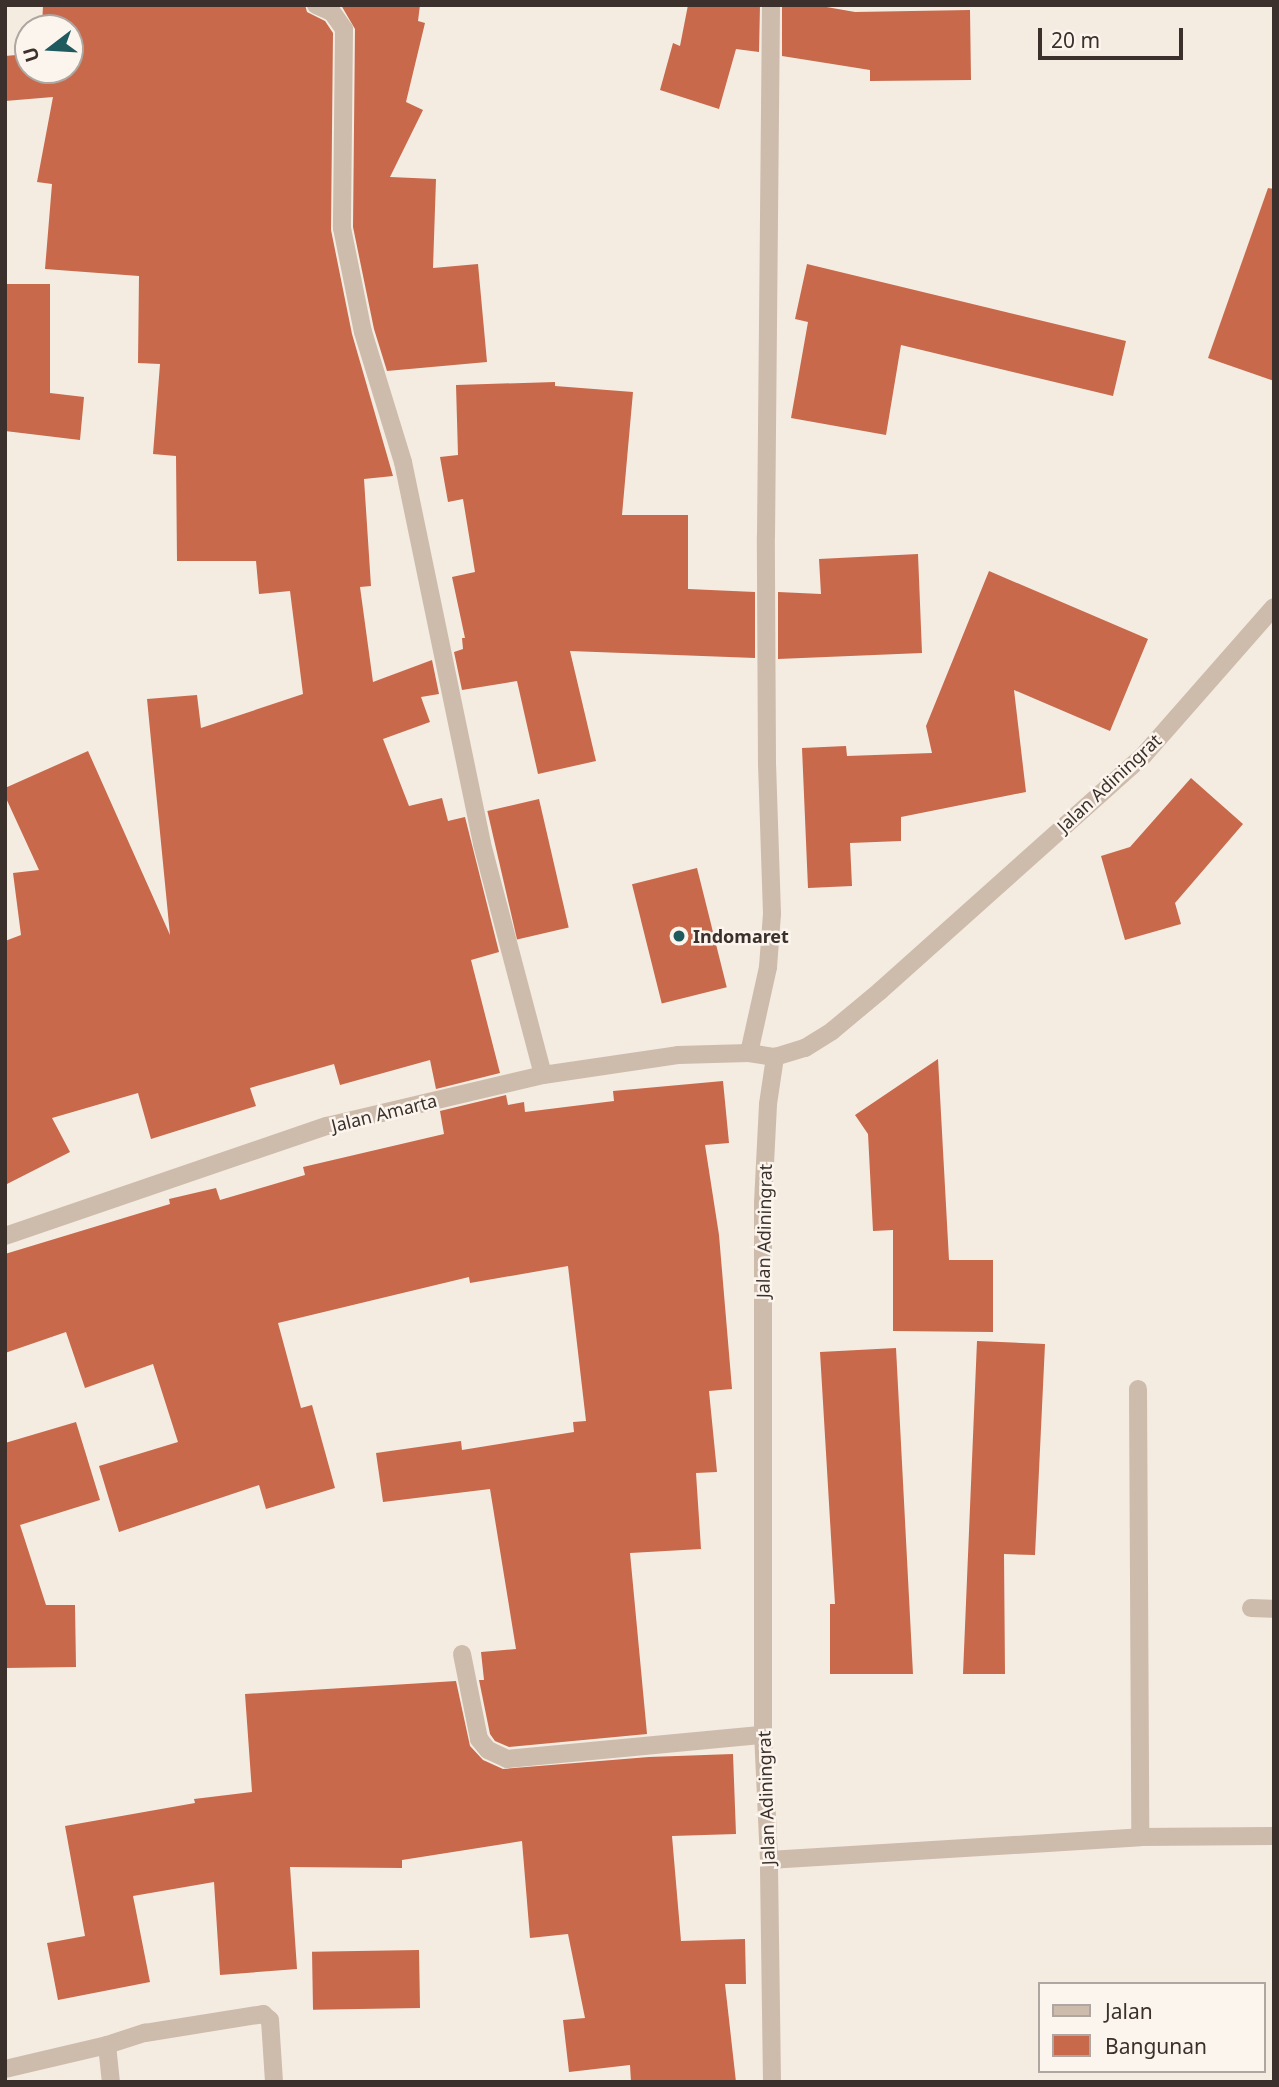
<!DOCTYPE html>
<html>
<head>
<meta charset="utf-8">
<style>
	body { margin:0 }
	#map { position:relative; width:1279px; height:2087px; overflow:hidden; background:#f4ebe1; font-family:"Noto Sans",sans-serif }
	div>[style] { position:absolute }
	.building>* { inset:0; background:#c8694b; transform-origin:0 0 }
	.minor>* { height:18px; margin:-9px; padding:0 9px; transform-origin:9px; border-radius:9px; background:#cdbbac }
	.dots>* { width:19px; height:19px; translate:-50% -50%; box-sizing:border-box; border:4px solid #fbf5ee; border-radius:50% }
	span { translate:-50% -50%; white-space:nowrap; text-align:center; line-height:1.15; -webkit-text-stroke:5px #fbf5ee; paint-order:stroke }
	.street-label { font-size:18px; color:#3b302b }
	.poi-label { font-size:18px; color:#3b302b; font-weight:700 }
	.left { translate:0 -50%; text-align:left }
	.frame { position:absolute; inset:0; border:7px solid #3b302b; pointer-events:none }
	.legend { position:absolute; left:1038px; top:1982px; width:228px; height:91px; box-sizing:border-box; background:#fbf5ee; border:2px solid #aea6a0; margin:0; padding:9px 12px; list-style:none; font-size:21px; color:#3b302b }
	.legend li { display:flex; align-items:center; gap:14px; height:35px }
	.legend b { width:35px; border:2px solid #aea6a0 }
	.north { position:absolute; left:14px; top:14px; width:70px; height:70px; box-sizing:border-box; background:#fbf5ee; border:2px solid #aea6a0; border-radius:50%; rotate:253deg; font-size:19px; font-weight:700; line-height:28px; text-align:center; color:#3b302b }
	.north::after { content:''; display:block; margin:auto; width:24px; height:32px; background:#1f5a5e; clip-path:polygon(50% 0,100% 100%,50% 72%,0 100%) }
	.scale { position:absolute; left:1038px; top:28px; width:145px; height:32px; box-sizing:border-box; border:4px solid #3b302b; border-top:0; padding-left:9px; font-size:21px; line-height:24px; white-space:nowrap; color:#3b302b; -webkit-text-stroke:5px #fbf5ee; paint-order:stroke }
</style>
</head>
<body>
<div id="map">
	<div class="building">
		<div style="clip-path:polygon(43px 5px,305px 5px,307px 12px,325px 21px,333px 33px,331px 230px,352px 334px,393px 476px,364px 479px,371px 586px,360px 587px,373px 682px,432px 660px,439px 694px,421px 697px,430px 722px,383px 739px,409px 806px,442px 798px,448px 821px,465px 817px,499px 952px,471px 960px,500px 1073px,436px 1089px,430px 1060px,340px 1085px,334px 1064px,250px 1088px,256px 1106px,151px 1139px,138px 1093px,52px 1118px,70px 1152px,5px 1185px,5px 941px,21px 935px,13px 873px,39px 870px,5px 796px,5px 788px,88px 751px,170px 935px,147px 699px,197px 695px,201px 728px,303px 694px,290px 591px,259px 594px,256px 561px,177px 561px,176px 456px,153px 454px,160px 364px,138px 363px,139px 276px,45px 269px,52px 184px,37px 182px,53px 97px,5px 101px,5px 56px,28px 54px,28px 70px,70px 70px,70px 28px,42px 28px)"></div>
		<div style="clip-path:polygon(341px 5px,420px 5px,418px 21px,425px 23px,406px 102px,423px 110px,390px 177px,436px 179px,433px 268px,478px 264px,487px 362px,387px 371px,374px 329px,353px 227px,355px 29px)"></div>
		<div style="clip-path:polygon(688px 5px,760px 5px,759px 52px,736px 49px,719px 109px,660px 90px,673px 43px,680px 46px)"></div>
		<div style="clip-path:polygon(782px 5px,815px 5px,855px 12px,970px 10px,971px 80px,870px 81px,870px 70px,782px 56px)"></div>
		<div style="clip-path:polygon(1268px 188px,1274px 189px,1274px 381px,1208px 358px)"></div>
		<div style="clip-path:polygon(807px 264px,1126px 341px,1113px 396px,901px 345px,886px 435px,791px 418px,808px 322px,795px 319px)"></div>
		<div style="clip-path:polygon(5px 284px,50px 284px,50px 393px,84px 397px,80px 440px,5px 431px)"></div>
		<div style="clip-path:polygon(555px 382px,555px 386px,633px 392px,622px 515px,688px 515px,688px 589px,755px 592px,755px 658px,570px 651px,596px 761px,538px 774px,517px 681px,462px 690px,454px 652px,463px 649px,462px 638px,465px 638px,452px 577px,475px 572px,463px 499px,448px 502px,440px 457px,458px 455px,456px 385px)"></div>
		<div style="clip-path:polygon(918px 554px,922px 653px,778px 659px,778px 592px,821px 594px,819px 559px)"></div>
		<div style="clip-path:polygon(989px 571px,1148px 639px,1110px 731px,1014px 690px,1026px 792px,901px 817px,901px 841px,850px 843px,852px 886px,808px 888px,802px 748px,846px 746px,847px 756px,932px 753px,926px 726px)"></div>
		<div style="clip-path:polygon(1191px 778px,1243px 824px,1175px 903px,1181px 924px,1125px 940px,1101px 856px,1130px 847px)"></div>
		<div style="left:539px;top:799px;width:132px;height:53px;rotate:77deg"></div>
		<div style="left:697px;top:868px;width:123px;height:67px;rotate:76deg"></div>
		<div style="clip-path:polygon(938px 1059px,949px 1260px,993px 1260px,993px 1332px,893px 1331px,893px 1230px,873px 1231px,868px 1134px,855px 1115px)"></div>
		<div style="clip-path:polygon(723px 1081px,729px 1143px,705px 1145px,719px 1235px,732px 1389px,709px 1391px,717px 1472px,696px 1473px,701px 1549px,630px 1553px,647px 1734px,509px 1747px,495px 1741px,490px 1734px,479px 1680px,484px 1680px,481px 1652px,516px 1649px,490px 1489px,383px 1502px,376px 1453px,461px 1441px,462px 1450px,574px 1432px,573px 1422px,586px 1421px,568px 1266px,470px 1283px,469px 1277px,278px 1323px,301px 1408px,312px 1405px,335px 1488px,266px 1509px,259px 1485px,119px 1532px,99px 1466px,178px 1442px,153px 1364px,85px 1388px,66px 1332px,5px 1353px,5px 1254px,170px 1204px,169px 1199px,216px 1188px,220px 1200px,305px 1175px,303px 1167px,444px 1134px,440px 1111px,506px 1095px,508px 1105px,524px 1102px,525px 1112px,614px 1101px,613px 1091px)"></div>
		<div style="clip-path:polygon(977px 1341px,1045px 1344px,1035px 1555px,1004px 1554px,1005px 1674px,963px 1674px)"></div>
		<div style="clip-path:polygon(896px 1348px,913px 1674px,830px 1674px,830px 1604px,835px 1604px,820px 1352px)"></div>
		<div style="clip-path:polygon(76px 1422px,100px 1500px,20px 1525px,46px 1605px,75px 1605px,76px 1667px,5px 1668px,5px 1443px)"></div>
		<div style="clip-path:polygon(456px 1681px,470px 1746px,483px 1760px,503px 1769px,649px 1757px,733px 1754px,736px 1834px,672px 1836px,681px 1941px,745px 1939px,746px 1984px,725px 1984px,736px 2082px,631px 2082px,630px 2065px,569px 2072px,563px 2020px,585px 2018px,568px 1934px,530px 1938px,522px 1841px,402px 1860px,402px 1868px,290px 1867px,297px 1969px,220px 1975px,214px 1882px,133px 1896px,150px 1982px,58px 2000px,47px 1943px,85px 1936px,65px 1826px,195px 1803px,194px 1799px,252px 1792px,245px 1694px)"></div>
		<div style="left:419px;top:1950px;width:58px;height:107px;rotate:89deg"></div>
	</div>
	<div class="minor">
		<div style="left:316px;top:5px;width:17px;rotate:24deg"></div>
		<div style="left:332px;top:12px;width:21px;rotate:55deg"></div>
		<div style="left:344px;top:29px;width:199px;rotate:90.6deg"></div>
		<div style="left:342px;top:228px;width:106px;rotate:78.6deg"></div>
		<div style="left:363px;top:332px;width:136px;rotate:72.9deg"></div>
		<div style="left:403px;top:462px;width:390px;rotate:78.3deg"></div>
		<div style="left:482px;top:844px;width:239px;rotate:75.2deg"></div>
		<div style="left:749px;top:1053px;width:88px;rotate:-77.5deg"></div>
		<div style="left:768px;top:967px;width:53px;rotate:-85.7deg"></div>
		<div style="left:772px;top:914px;width:149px;rotate:-91.9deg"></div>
		<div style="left:767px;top:765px;width:229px;rotate:-90.3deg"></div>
		<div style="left:766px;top:536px;width:531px;rotate:-89.46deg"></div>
		<div style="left:5px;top:1236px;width:340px;rotate:-18.9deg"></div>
		<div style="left:327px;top:1126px;width:222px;rotate:-13.3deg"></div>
		<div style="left:543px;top:1075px;width:136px;rotate:-8.4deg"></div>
		<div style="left:678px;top:1055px;width:71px;rotate:-1.6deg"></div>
		<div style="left:749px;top:1053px;width:26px;rotate:9deg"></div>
		<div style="left:775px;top:1057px;width:31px;rotate:-17deg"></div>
		<div style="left:805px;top:1048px;width:32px;rotate:-32deg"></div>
		<div style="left:832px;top:1031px;width:62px;rotate:-39.8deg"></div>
		<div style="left:880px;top:991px;width:353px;rotate:-41.8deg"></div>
		<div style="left:1143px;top:756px;width:198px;rotate:-48.7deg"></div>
		<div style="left:1138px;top:1389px;width:448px;rotate:89.7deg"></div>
		<div style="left:1251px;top:1608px;width:23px;rotate:2deg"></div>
		<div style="left:462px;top:1654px;width:87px;rotate:78.7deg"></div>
		<div style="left:479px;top:1739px;width:14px;rotate:51deg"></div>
		<div style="left:488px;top:1750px;width:21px;rotate:25deg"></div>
		<div style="left:507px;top:1759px;width:257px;rotate:-5.4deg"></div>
		<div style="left:769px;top:1860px;width:372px;rotate:-3.5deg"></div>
		<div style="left:1140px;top:1837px;width:134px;rotate:-0.4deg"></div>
		<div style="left:107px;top:2045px;width:37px;rotate:84deg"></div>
		<div style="left:5px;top:2069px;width:105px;rotate:-13.2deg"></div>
		<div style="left:107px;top:2045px;width:40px;rotate:-18deg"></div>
		<div style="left:145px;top:2033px;width:120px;rotate:-9.1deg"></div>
		<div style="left:263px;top:2014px;width:9px;rotate:41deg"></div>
		<div style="left:270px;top:2020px;width:62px;rotate:86.3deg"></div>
		<div style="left:772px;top:2082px;width:222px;rotate:-90.8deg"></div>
		<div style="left:769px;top:1860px;width:125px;rotate:-92.7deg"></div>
		<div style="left:763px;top:1735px;width:532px;rotate:-90deg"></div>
		<div style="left:763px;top:1203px;width:99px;rotate:-87.1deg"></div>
		<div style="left:768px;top:1104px;width:48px;rotate:-81.5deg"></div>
	</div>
	<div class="dots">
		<div style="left:679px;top:936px;background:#1f5a5e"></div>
	</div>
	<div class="street-label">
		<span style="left:1109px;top:783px;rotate:-43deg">Jalan Adiningrat</span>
		<span style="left:384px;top:1113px;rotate:-14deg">Jalan Amarta</span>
		<span style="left:764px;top:1231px;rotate:-89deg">Jalan Adiningrat</span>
		<span style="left:766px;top:1798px;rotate:-92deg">Jalan Adiningrat</span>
	</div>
	<div class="poi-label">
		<span class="left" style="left:693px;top:936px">Indomaret</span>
	</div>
	<div class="frame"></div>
	<ul class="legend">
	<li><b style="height:9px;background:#cdbbac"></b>Jalan</li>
	<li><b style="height:19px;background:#c8694b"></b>Bangunan</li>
	</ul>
	<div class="north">U</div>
	<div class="scale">20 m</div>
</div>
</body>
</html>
